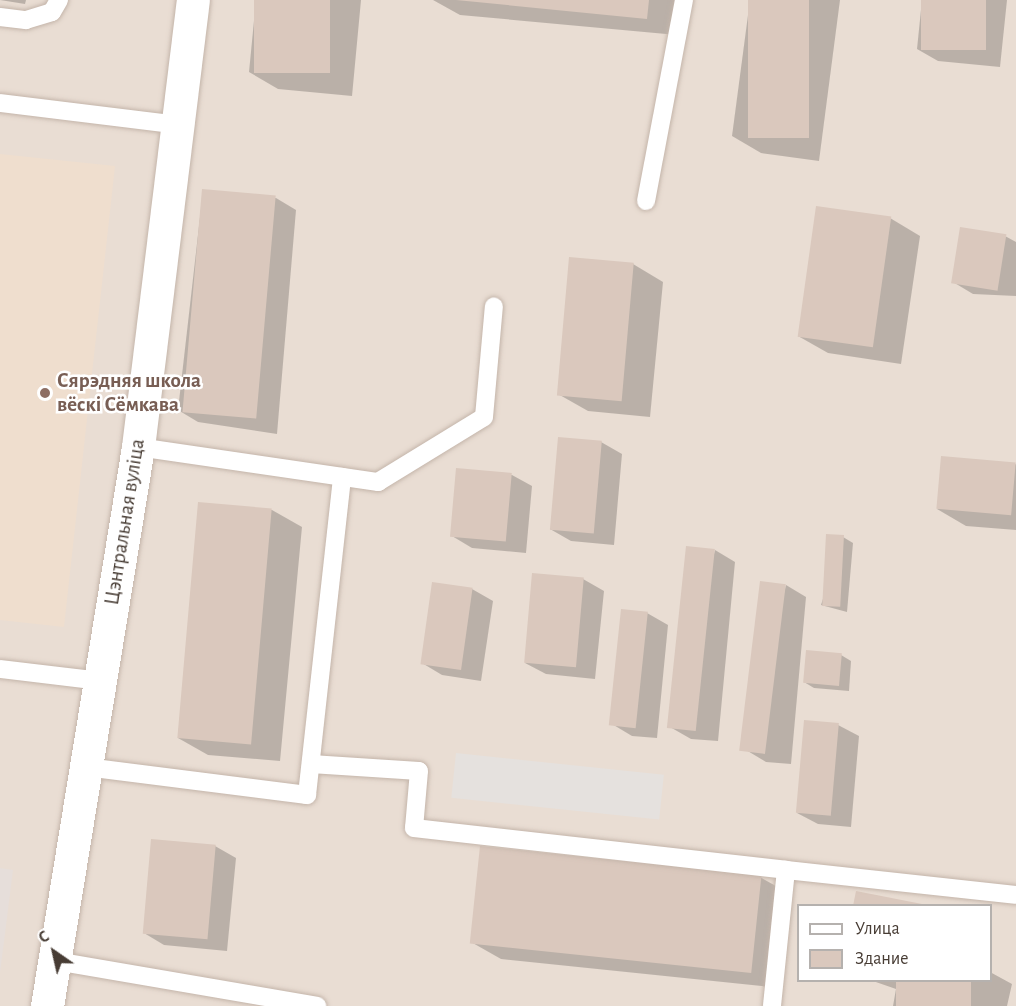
<!DOCTYPE html>
<html>
<head>
<meta charset="utf-8">
<style>
	body { margin:0 }
	#map { position:relative; width:1016px; height:1006px; overflow:hidden; background:#f4ede5; font-family:"Alegreya Sans",sans-serif }
	div>[style] { position:absolute }
	.residential>* { inset:0; background:#e9ddd3 }
	.industrial>* { inset:0; background:#e6deda }
	.education>* { inset:0; background:#efdece }
	.parking>* { inset:0; background:#e5e1de; transform-origin:0 0 }
	.shadow>* { inset:0; background:#0003 }
	.building>* { inset:0; background:#dac8bd; transform-origin:0 0 }
	.roads { filter:drop-shadow(0 0 2px #c4b5aa) drop-shadow(0 0 2px #c4b5aa) }
	.service>* { height:18px; margin:-9px; padding:0 9px; transform-origin:9px; border-radius:9px; background:#fff }
	.tertiary>* { height:33px; margin:-16.5px; padding:0 16.5px; transform-origin:16.5px; border-radius:16.5px; background:#fff }
	.dots>* { width:16px; height:16px; translate:-50% -50%; box-sizing:border-box; border:3px solid #fff; border-radius:50% }
	span { translate:-50% -50%; white-space:nowrap; text-align:center; line-height:1.15; -webkit-text-stroke:5px #fff; paint-order:stroke }
	.education-label { font-size:21px; color:#785e54; font-weight:700 }
	.left { translate:0 -50%; text-align:left }
	.street-label { font-size:21px; color:#473c34 }
	.legend { position:absolute; left:797px; top:904px; width:195px; height:78px; box-sizing:border-box; background:#fff; border:2px solid #b5b1ae; margin:0; padding:8px 10px; list-style:none; font-size:18px; color:#473c34 }
	.legend li { display:flex; align-items:center; gap:12px; height:30px }
	.legend b { width:30px; border:2px solid #b5b1ae }
	.north { position:absolute; left:24px; top:922px; width:60px; height:60px; -webkit-text-stroke:4px #fff; paint-order:stroke; rotate:326deg; font-size:16px; font-weight:700; line-height:24px; text-align:center; color:#473c34 }
	.north::after { content:''; display:block; margin:auto; width:21px; height:27px; background:#473c34; clip-path:polygon(50% 0,100% 100%,50% 72%,0 100%) }
</style>
</head>
<body>
<div id="map">
	<div class="residential">
		<div style="clip-path:polygon(evenodd,0 0,1016px 0,1016px 1006px,0 1006px,0 0,798px 906px,990px 906px,990px 980px,798px 980px,798px 906px)"></div>
	</div>
	<div class="industrial">
		<div style="clip-path:polygon(0 868px,13px 870px,0 973px)"></div>
	</div>
	<div class="education">
		<div style="clip-path:polygon(0 154px,115px 166px,64px 627px,0 620px)"></div>
	</div>
	<div class="parking">
		<div style="left:456px;top:753px;width:209px;height:45px;rotate:6deg"></div>
	</div>
	<div class="shadow">
		<div style="clip-path:polygon(0 0,26px 0,25px 4px)"></div>
		<div style="clip-path:polygon(256px 0,361px 0,352px 96px,278px 89px,249px 72px)"></div>
		<div style="clip-path:polygon(433px 0,680px 0,677px 35px,460px 15px)"></div>
		<div style="clip-path:polygon(750px 0,840px 0,819px 161px,761px 153px,732px 136px)"></div>
		<div style="clip-path:polygon(922px 0,1007px 0,1000px 67px,938px 61px,917px 49px)"></div>
		<div style="clip-path:polygon(203px 191px,276px 198px,296px 210px,277px 434px,198px 422px,178px 410px)"></div>
		<div style="clip-path:polygon(890px 218px,920px 236px,901px 364px,828px 353px,798px 336px)"></div>
		<div style="clip-path:polygon(1005px 236px,1016px 242px,1016px 296px,973px 294px,953px 282px)"></div>
		<div style="clip-path:polygon(633px 264px,663px 282px,650px 417px,588px 411px,558px 394px)"></div>
		<div style="clip-path:polygon(601px 442px,622px 454px,614px 545px,571px 541px,550px 529px)"></div>
		<div style="clip-path:polygon(1016px 464px,1016px 530px,966px 526px,937px 509px)"></div>
		<div style="clip-path:polygon(458px 470px,512px 475px,532px 486px,526px 553px,472px 548px,452px 536px)"></div>
		<div style="clip-path:polygon(200px 503px,272px 510px,302px 527px,280px 761px,208px 755px,178px 738px)"></div>
		<div style="clip-path:polygon(843px 537px,853px 543px,847px 612px,821px 605px)"></div>
		<div style="clip-path:polygon(715px 550px,735px 562px,718px 741px,691px 739px,670px 727px)"></div>
		<div style="clip-path:polygon(583px 579px,604px 591px,595px 679px,546px 674px,525px 663px)"></div>
		<div style="clip-path:polygon(786px 585px,806px 597px,791px 764px,766px 762px,746px 750px)"></div>
		<div style="clip-path:polygon(472px 589px,493px 601px,481px 681px,442px 675px,422px 663px)"></div>
		<div style="clip-path:polygon(647px 613px,668px 625px,657px 738px,632px 736px,612px 724px)"></div>
		<div style="clip-path:polygon(841px 655px,851px 661px,849px 691px,814px 688px,804px 682px)"></div>
		<div style="clip-path:polygon(838px 725px,859px 736px,851px 827px,818px 824px,797px 813px)"></div>
		<div style="clip-path:polygon(215px 846px,236px 858px,227px 951px,164px 945px,144px 933px)"></div>
		<div style="clip-path:polygon(760px 877px,790px 894px,780px 988px,501px 959px,471px 942px)"></div>
		<div style="clip-path:polygon(990px 972px,1012px 984px,1007px 1006px,893px 1006px,896px 989px,870px 980px,990px 980px)"></div>
	</div>
	<div class="building">
		<div style="left:254px;top:0;width:76px;height:73px"></div>
		<div style="clip-path:polygon(456px 0,649px 0,647px 19px)"></div>
		<div style="left:748px;top:0;width:61px;height:138px"></div>
		<div style="left:921px;top:0;width:65px;height:50px"></div>
		<div style="left:202px;top:189px;width:74px;height:224px;rotate:5deg"></div>
		<div style="left:816px;top:206px;width:76px;height:132px;rotate:8deg"></div>
		<div style="left:960px;top:227px;width:47px;height:57px;rotate:9deg"></div>
		<div style="left:569px;top:257px;width:65px;height:139px;rotate:5deg"></div>
		<div style="left:558px;top:437px;width:44px;height:93px;rotate:5deg"></div>
		<div style="left:941px;top:456px;width:75px;height:53px;rotate:5deg"></div>
		<div style="left:456px;top:468px;width:56px;height:69px;rotate:5deg"></div>
		<div style="left:198px;top:502px;width:74px;height:237px;rotate:5deg"></div>
		<div style="left:826px;top:534px;width:18px;height:72px;rotate:3deg"></div>
		<div style="left:686px;top:546px;width:29px;height:183px;rotate:6deg"></div>
		<div style="left:532px;top:573px;width:52px;height:90px;rotate:5deg"></div>
		<div style="left:760px;top:581px;width:26px;height:171px;rotate:7deg"></div>
		<div style="left:432px;top:582px;width:41px;height:83px;rotate:8deg"></div>
		<div style="left:621px;top:609px;width:27px;height:117px;rotate:6deg"></div>
		<div style="left:806px;top:650px;width:36px;height:33px;rotate:5deg"></div>
		<div style="left:804px;top:720px;width:35px;height:93px;rotate:5deg"></div>
		<div style="left:151px;top:839px;width:65px;height:95px;rotate:5deg"></div>
		<div style="left:480px;top:846px;width:283px;height:98px;rotate:6deg"></div>
		<div style="clip-path:polygon(856px 891px,922px 904px,922px 906px,853px 906px)"></div>
		<div style="left:896px;top:980px;width:75px;height:26px"></div>
	</div>
	<div class="roads">
		<div class="service">
			<div style="left:0;top:17px;width:26px;rotate:7deg"></div>
			<div style="left:26px;top:20px;width:27px;rotate:-17deg"></div>
			<div style="left:52px;top:12px;width:14px;rotate:-60deg"></div>
			<div style="left:0;top:103px;width:181px;rotate:7deg"></div>
			<div style="left:646px;top:201px;width:205px;rotate:-79.3deg"></div>
			<div style="left:138px;top:447px;width:243px;rotate:8.3deg"></div>
			<div style="left:378px;top:482px;width:124px;rotate:-31.5deg"></div>
			<div style="left:484px;top:417px;width:111px;rotate:-84.9deg"></div>
			<div style="left:0;top:669px;width:101px;rotate:6.8deg"></div>
			<div style="left:311px;top:764px;width:108px;rotate:3.7deg"></div>
			<div style="left:419px;top:771px;width:57px;rotate:95deg"></div>
			<div style="left:414px;top:828px;width:374px;rotate:6.4deg"></div>
			<div style="left:786px;top:870px;width:137px;rotate:95.9deg"></div>
			<div style="left:86px;top:767px;width:223px;rotate:7.2deg"></div>
			<div style="left:307px;top:795px;width:320px;rotate:-83.7deg"></div>
			<div style="left:786px;top:870px;width:231px;rotate:6.2deg"></div>
			<div style="left:55px;top:961px;width:266px;rotate:9.7deg"></div>
		</div>
		<div class="tertiary">
			<div style="left:47px;top:1006px;width:566px;rotate:-80.75deg"></div>
			<div style="left:138px;top:447px;width:450px;rotate:-83deg"></div>
		</div>
	</div>
	<div class="dots">
		<div style="left:45px;top:393px;background:#8d6e63"></div>
	</div>
	<div class="education-label">
		<span class="left" style="left:57px;top:393px">Сярэдняя школа<br>вёскі Сёмкава</span>
	</div>
	<div class="street-label">
		<span style="left:125px;top:522px;rotate:-81deg">Цэнтральная вуліца</span>
	</div>
	<ul class="legend">
	<li><b style="height:8px;background:#fff"></b>Улица</li>
	<li><b style="height:16px;background:#dac8bd"></b>Здание</li>
	</ul>
	<div class="north">С</div>
</div>
</body>
</html>
